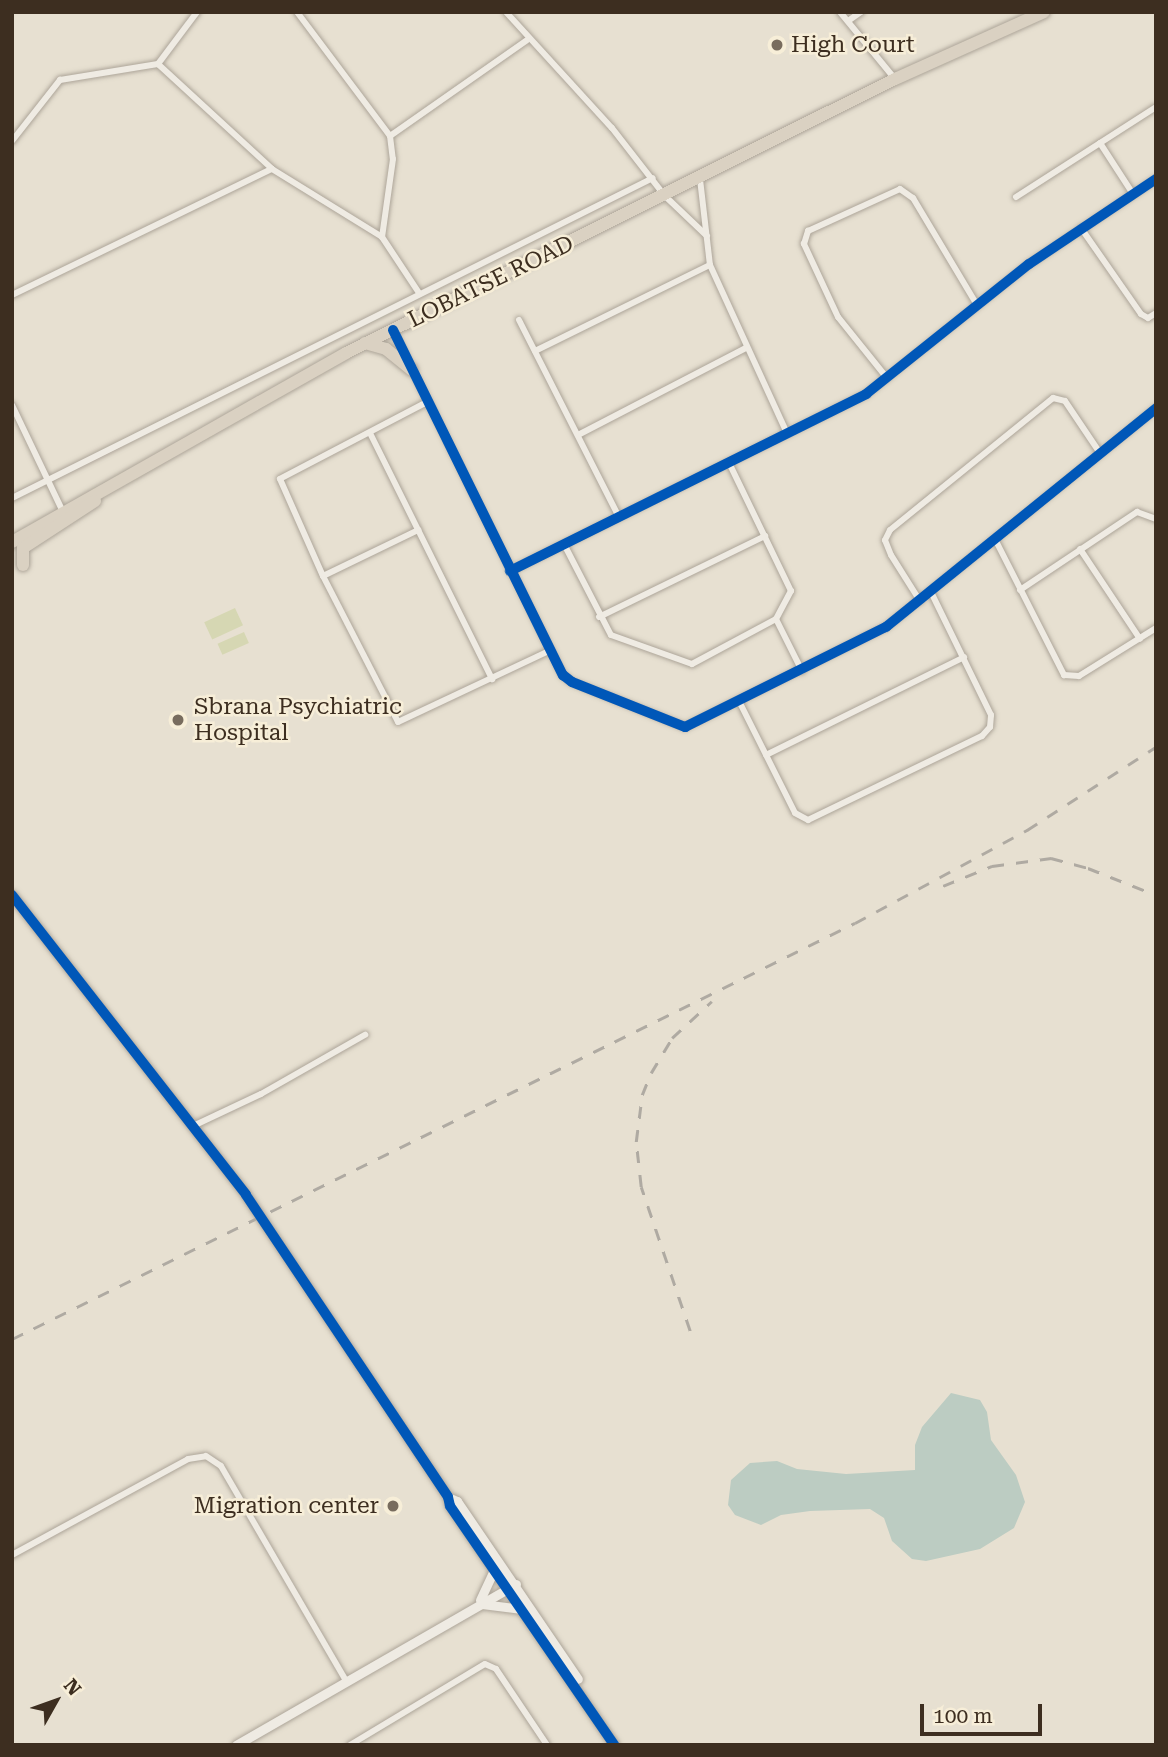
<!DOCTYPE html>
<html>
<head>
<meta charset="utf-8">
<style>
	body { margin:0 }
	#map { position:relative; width:1168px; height:1757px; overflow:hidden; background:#e7e0d1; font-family:"Roboto Serif",serif }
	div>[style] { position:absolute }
	.green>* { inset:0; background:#d6d7b3; transform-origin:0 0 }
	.water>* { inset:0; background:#bcccc2 }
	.roads { filter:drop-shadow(0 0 2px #ada599) drop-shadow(0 0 2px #ada599) }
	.street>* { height:6px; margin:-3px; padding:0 3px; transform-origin:3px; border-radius:3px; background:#efebe3 }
	.secondary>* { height:9px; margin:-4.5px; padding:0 4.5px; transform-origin:4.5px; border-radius:4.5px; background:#efebe3 }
	.highway>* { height:12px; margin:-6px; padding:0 6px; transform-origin:6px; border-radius:6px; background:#dad1c2 }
	.rail>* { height:2.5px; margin-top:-1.25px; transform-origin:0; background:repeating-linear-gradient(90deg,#afaaa2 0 12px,transparent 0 24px) }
	.cycleway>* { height:10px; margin:-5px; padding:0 5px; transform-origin:5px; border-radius:5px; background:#0057b8 }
	.dots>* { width:19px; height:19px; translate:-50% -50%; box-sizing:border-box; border:4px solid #f7eed8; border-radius:50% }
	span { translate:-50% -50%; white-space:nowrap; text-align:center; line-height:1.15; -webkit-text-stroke:5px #f7eed8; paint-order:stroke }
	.poi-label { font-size:23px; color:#3d2e20 }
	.left { translate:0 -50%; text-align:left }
	.right { translate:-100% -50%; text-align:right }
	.street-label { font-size:23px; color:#3d2e20 }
	.frame { position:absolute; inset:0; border:14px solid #3d2e20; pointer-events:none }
	.north { position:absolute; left:21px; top:1666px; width:70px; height:70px; -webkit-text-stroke:5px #f7eed8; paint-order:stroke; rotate:50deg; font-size:19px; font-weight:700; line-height:28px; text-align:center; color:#3d2e20 }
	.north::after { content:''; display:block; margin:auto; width:24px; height:32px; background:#3d2e20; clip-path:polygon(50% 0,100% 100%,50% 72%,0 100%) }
	.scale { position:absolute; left:920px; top:1704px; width:122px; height:32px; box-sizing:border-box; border:4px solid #3d2e20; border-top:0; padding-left:9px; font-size:21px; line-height:24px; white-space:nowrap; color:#3d2e20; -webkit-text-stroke:5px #f7eed8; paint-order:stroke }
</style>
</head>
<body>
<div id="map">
	<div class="green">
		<div style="left:235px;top:608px;width:19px;height:34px;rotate:65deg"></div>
		<div style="left:244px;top:632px;width:12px;height:29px;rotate:66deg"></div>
	</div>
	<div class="water">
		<div style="clip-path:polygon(951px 1393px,980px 1400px,987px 1412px,991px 1440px,1016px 1475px,1025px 1502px,1014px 1528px,980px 1549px,926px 1561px,912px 1559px,892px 1541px,884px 1518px,870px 1509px,810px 1511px,781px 1515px,761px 1525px,735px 1515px,728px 1505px,731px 1480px,750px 1463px,777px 1461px,797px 1469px,846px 1474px,915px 1470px,915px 1445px,922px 1427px)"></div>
	</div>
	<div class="roads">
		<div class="street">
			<div style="left:297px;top:12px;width:155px;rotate:53.1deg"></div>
			<div style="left:390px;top:136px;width:23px;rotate:83deg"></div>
			<div style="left:393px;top:159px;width:79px;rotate:98deg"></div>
			<div style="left:506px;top:12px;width:157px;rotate:47.6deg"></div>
			<div style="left:612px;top:128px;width:86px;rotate:52.1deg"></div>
			<div style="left:665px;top:196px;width:58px;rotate:43.6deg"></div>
			<div style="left:840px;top:12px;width:87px;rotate:50.6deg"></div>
			<div style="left:848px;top:21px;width:16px;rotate:-35deg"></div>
			<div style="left:158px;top:64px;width:65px;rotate:-53.1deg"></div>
			<div style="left:390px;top:136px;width:167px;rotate:-35deg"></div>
			<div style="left:12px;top:141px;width:78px;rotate:-51.8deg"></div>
			<div style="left:60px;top:80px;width:99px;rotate:-9.3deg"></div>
			<div style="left:158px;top:64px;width:155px;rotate:42.6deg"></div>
			<div style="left:272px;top:169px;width:129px;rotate:31.7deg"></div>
			<div style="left:382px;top:237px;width:67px;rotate:56.5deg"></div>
			<div style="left:1100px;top:143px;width:61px;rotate:57.1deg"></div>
			<div style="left:700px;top:179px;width:87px;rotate:83.4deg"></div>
			<div style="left:710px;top:265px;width:185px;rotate:65.4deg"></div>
			<div style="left:1016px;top:197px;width:166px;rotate:-32.7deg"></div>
			<div style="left:1081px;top:228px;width:105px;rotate:55.1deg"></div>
			<div style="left:1141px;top:314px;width:8px;rotate:30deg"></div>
			<div style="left:1148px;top:318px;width:9px;rotate:-32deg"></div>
			<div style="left:12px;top:295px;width:289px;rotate:-25.9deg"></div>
			<div style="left:519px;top:320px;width:221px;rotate:63.1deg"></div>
			<div style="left:393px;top:330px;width:385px;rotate:63.8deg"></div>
			<div style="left:563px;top:675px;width:11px;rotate:38deg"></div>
			<div style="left:572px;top:682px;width:122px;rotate:21.7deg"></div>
			<div style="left:685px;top:727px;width:225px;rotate:-26.5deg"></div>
			<div style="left:886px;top:627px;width:348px;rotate:-39deg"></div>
			<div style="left:535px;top:351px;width:195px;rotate:-26.2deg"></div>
			<div style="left:887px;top:378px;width:78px;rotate:-128.8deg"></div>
			<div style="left:838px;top:317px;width:81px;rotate:-115deg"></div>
			<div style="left:804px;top:244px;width:14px;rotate:-73deg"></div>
			<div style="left:808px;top:231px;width:101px;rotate:-24.5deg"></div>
			<div style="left:900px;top:189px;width:16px;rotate:35deg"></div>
			<div style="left:913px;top:198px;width:125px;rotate:59.1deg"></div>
			<div style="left:427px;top:402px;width:166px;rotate:152.4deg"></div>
			<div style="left:280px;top:479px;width:106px;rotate:66.1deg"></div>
			<div style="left:323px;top:576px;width:164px;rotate:62.8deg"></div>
			<div style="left:398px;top:722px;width:167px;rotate:-25.2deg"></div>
			<div style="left:12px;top:405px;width:119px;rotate:64.5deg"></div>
			<div style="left:370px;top:433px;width:275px;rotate:63.6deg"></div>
			<div style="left:578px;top:435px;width:189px;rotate:-27.4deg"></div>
			<div style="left:12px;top:498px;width:716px;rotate:-26.53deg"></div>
			<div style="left:995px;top:539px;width:153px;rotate:63.1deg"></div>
			<div style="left:1064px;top:675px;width:15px;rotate:4deg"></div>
			<div style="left:1079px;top:676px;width:91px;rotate:-31.9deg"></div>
			<div style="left:565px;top:546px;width:100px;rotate:62.7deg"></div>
			<div style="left:611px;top:635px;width:86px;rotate:19.7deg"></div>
			<div style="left:692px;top:664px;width:95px;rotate:-28.2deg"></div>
			<div style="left:776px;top:619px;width:32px;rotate:-62deg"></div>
			<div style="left:791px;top:591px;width:142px;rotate:-115.8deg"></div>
			<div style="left:1080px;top:549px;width:108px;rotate:56.3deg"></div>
			<div style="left:510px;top:571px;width:398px;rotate:-26.4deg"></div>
			<div style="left:866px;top:394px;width:208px;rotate:-38.6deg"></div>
			<div style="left:1029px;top:264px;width:153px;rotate:-33.8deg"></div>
			<div style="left:323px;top:576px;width:106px;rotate:-25.8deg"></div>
			<div style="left:1020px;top:590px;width:141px;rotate:-33.7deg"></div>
			<div style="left:1137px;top:512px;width:20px;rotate:20deg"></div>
			<div style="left:920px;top:601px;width:54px;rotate:-122.2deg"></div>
			<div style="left:891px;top:555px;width:16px;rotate:-112deg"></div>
			<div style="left:885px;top:540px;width:11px;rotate:-63deg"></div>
			<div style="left:890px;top:530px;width:210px;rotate:-39deg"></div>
			<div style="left:1053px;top:398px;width:12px;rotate:14deg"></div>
			<div style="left:1065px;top:401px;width:63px;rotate:56.1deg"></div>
			<div style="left:599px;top:617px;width:185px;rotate:-26deg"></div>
			<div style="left:776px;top:619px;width:58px;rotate:63.4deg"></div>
			<div style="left:739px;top:701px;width:125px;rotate:63.4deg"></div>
			<div style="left:795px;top:813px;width:15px;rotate:28deg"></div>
			<div style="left:808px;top:820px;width:193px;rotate:-25.8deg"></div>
			<div style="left:982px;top:736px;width:12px;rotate:-48deg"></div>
			<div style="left:990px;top:727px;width:12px;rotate:-85deg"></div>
			<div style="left:991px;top:715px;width:137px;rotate:-116deg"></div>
			<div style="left:766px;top:755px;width:221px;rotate:-26.3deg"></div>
			<div style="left:193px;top:1126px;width:75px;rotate:-25.2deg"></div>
			<div style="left:261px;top:1094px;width:120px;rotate:-29.6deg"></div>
			<div style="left:12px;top:1555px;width:200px;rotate:-28.6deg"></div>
			<div style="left:188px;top:1459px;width:18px;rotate:-9deg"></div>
			<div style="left:206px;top:1456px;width:18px;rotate:34deg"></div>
			<div style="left:221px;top:1466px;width:249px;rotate:59.8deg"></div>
			<div style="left:350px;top:1745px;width:157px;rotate:-31deg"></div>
			<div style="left:485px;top:1664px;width:12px;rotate:24deg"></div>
			<div style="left:496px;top:1669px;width:92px;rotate:56.1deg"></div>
		</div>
		<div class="secondary">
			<div style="left:12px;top:895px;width:380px;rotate:52deg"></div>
			<div style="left:246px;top:1195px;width:363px;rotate:56.2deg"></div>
			<div style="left:448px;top:1497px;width:9px;rotate:77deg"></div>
			<div style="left:450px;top:1506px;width:290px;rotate:55.5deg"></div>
			<div style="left:448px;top:1497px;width:10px;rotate:24deg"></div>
			<div style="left:457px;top:1501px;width:215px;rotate:55.8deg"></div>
			<div style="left:480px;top:1600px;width:33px;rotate:-65deg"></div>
			<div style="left:482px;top:1604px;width:40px;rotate:7.1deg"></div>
			<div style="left:236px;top:1745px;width:323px;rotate:-29.9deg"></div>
		</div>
		<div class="highway">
			<div style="left:365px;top:343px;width:22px;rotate:16deg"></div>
			<div style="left:386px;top:349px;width:33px;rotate:39deg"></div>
			<div style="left:12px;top:542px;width:384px;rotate:-29.5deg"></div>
			<div style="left:346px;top:353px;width:614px;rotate:-26.52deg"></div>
			<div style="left:895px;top:79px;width:163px;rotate:-24.2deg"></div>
			<div style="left:23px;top:565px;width:17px;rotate:-90deg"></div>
			<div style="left:23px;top:548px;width:86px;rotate:-33.1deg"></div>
		</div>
	</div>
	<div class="rail">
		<div style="left:943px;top:886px;width:53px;rotate:-22.2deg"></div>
		<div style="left:992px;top:866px;width:60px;rotate:-7.7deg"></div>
		<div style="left:1051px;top:858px;width:38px;rotate:15deg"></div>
		<div style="left:1088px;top:868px;width:73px;rotate:21.7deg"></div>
		<div style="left:690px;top:1331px;width:152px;rotate:-108.8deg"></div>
		<div style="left:641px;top:1187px;width:45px;rotate:-96.3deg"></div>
		<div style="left:636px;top:1142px;width:47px;rotate:-82.7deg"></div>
		<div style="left:642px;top:1095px;width:24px;rotate:-68deg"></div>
		<div style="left:651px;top:1073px;width:41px;rotate:-59deg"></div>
		<div style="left:672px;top:1038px;width:54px;rotate:-42.8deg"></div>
		<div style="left:12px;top:1339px;width:940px;rotate:-26.27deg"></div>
		<div style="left:855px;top:923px;width:196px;rotate:-28.4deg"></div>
		<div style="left:1027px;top:830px;width:153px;rotate:-32.8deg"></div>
	</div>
	<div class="cycleway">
		<div style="left:393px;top:330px;width:385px;rotate:63.8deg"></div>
		<div style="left:563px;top:675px;width:11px;rotate:38deg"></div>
		<div style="left:572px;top:682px;width:122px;rotate:21.7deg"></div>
		<div style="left:685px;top:727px;width:225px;rotate:-26.5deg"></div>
		<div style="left:886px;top:627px;width:348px;rotate:-39deg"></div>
		<div style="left:510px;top:571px;width:398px;rotate:-26.4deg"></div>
		<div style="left:866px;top:394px;width:208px;rotate:-38.6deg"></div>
		<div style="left:1029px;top:264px;width:153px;rotate:-33.8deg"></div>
		<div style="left:12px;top:895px;width:380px;rotate:52deg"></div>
		<div style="left:246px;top:1195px;width:363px;rotate:56.2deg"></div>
		<div style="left:448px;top:1497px;width:9px;rotate:77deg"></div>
		<div style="left:450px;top:1506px;width:290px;rotate:55.5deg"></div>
	</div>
	<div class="dots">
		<div style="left:777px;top:45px;background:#786c5e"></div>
		<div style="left:178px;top:720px;background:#786c5e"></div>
		<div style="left:393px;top:1506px;background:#786c5e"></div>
	</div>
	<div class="poi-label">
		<span class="left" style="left:791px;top:45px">High Court</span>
		<span class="left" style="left:194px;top:720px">Sbrana Psychiatric<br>Hospital</span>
		<span class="right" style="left:379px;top:1506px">Migration center</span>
	</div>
	<div class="street-label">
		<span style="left:491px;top:282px;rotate:-26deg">LOBATSE ROAD</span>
	</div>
	<div class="frame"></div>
	<div class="north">N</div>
	<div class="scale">100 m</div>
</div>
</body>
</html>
